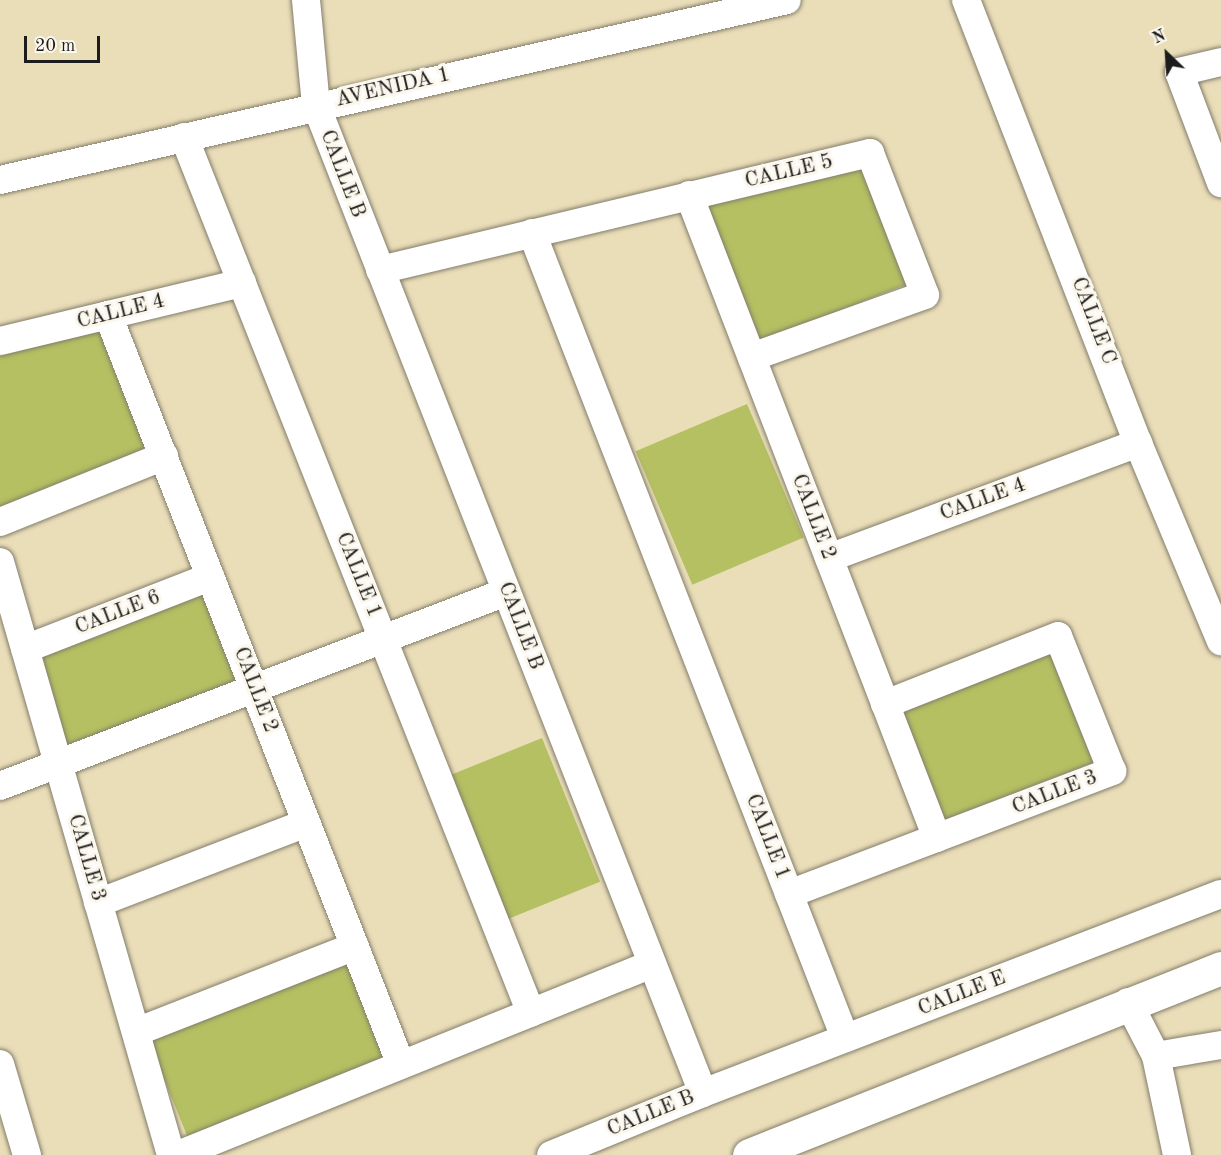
<!DOCTYPE html>
<style>
body{margin:0}
#map{position:relative;width:1221px;height:1155px;overflow:hidden;background:#eadeb9;font-family:"Old Standard TT",serif}
div>[style]{position:absolute}
[style*='--x']{left:calc(var(--x)*1px);top:calc(var(--y)*1px);width:calc(var(--w)*1px);rotate:calc(var(--a)*1deg)}
.green>*{inset:0;background:#b4c062;transform-origin:0 0}
.roads{filter:drop-shadow(0 0 2px #837d6a) drop-shadow(0 0 2px #837d6a)}
.street>*{height:28px;margin:-14px;padding:0 14px;transform-origin:14px;border-radius:14px;background:#fff}
.secondary>*{height:33px;margin:-16.5px;padding:0 16.5px;transform-origin:16.5px;border-radius:16.5px;background:#fff}
span{translate:-50% -50%;white-space:nowrap;text-align:center;line-height:1.15;-webkit-text-stroke:6px #fbf7ec;paint-order:stroke}
.street-label{font-size:21px;color:#1c1c1c}
.north{position:absolute;left:1137px;top:24px;width:60px;height:60px;-webkit-text-stroke:4px #fbf7ec;paint-order:stroke;rotate:335deg;font-size:16px;font-weight:700;line-height:24px;text-align:center;color:#1c1c1c}
.north::after{content:'';display:block;margin:auto;width:21px;height:27px;background:#1c1c1c;clip-path:polygon(50% 0,100% 100%,50% 72%,0 100%)}
.scale{position:absolute;left:24px;top:36px;width:76px;height:27px;box-sizing:border-box;border:3px solid #1c1c1c;border-top:0;padding-left:8px;font-size:18px;line-height:21px;white-space:nowrap;color:#1c1c1c;-webkit-text-stroke:4px #fbf7ec;paint-order:stroke}
</style>
<div id="map">
<div class="green">
<div style="clip-path:polygon(863px 166px,907px 284px,755px 344px,704px 205px)"></div>
<div style="clip-path:polygon(102px 327px,148px 451px,0 510px,0 351px)"></div>
<div style="left:747px;top:404px;width:145px;height:121px;rotate:67deg"></div>
<div style="left:205px;top:589px;width:102px;height:181px;rotate:71deg"></div>
<div style="left:1052px;top:651px;width:119px;height:162px;rotate:69deg"></div>
<div style="left:542px;top:738px;width:155px;height:100px;rotate:68deg"></div>
<div style="left:345px;top:958px;width:108px;height:213px;rotate:68deg"></div>
</div>
<div class="roads">
<div class="street">
<div style="--x:306;--y:0;--w:105;--a:84.6"></div>
<div style="--x:316;--y:105;--w:1061;--a:68.61"></div>
<div style="--x:703;--y:1093;--w:164;--a:157.8"></div>
<div style="--x:966;--y:0;--w:475;--a:68.8"></div>
<div style="--x:1138;--y:443;--w:215;--a:67.3"></div>
<div style="--x:1221;--y:62;--w:43;--a:166.6"></div>
<div style="--x:1179;--y:72;--w:119;--a:69.3"></div>
<div style="--x:184;--y:137;--w:942;--a:68.39"></div>
<div style="--x:0;--y:180;--w:807;--a:-12.88"></div>
<div style="--x:689;--y:195;--w:689;--a:68.91"></div>
<div style="--x:532;--y:233;--w:864;--a:68.75"></div>
<div style="--x:380;--y:270;--w:504;--a:-13.43"></div>
<div style="--x:870;--y:153;--w:152;--a:68.8"></div>
<div style="--x:925;--y:295;--w:184;--a:160.3"></div>
<div style="--x:108;--y:315;--w:805;--a:68.66"></div>
<div style="--x:0;--y:341;--w:249;--a:-13.5"></div>
<div style="--x:0;--y:522;--w:177;--a:-21.9"></div>
<div style="--x:829;--y:558;--w:330;--a:-20.4"></div>
<div style="--x:0;--y:562;--w:617;--a:73.91"></div>
<div style="--x:25;--y:649;--w:199;--a:-21.3"></div>
<div style="--x:0;--y:786;--w:542;--a:-20.98"></div>
<div style="--x:789;--y:894;--w:346;--a:-20.8"></div>
<div style="--x:1112;--y:771;--w:145;--a:-111.8"></div>
<div style="--x:1058;--y:636;--w:186;--a:158.5"></div>
<div style="--x:98;--y:903;--w:223;--a:-21"></div>
<div style="--x:1128;--y:1002;--w:61;--a:62.6"></div>
<div style="--x:1156;--y:1056;--w:101;--a:78"></div>
<div style="--x:136;--y:1032;--w:235;--a:-21.4"></div>
<div style="--x:1156;--y:1056;--w:66;--a:-9.6"></div>
<div style="--x:0;--y:1064;--w:95;--a:73.5"></div>
<div style="--x:703;--y:1093;--w:555;--a:-21.02"></div>
<div style="--x:178;--y:1155;--w:511;--a:-21.95"></div>
</div>
<div class="secondary">
<div style="--x:749;--y:1155;--w:508;--a:-21.61"></div>
</div>
</div>
<div class="street-label">
<span style="left:393px;top:88px;rotate:-13deg">AVENIDA 1</span>
<span style="left:789px;top:172px;rotate:-13deg">CALLE 5</span>
<span style="left:342px;top:174px;rotate:69deg">CALLE B</span>
<span style="left:121px;top:312px;rotate:-14deg">CALLE 4</span>
<span style="left:1093px;top:321px;rotate:69deg">CALLE C</span>
<span style="left:983px;top:500px;rotate:-20deg">CALLE 4</span>
<span style="left:813px;top:517px;rotate:69deg">CALLE 2</span>
<span style="left:358px;top:575px;rotate:68deg">CALLE 1</span>
<span style="left:118px;top:613px;rotate:-21deg">CALLE 6</span>
<span style="left:520px;top:626px;rotate:69deg">CALLE B</span>
<span style="left:255px;top:690px;rotate:69deg">CALLE 2</span>
<span style="left:1055px;top:793px;rotate:-21deg">CALLE 3</span>
<span style="left:767px;top:837px;rotate:69deg">CALLE 1</span>
<span style="left:86px;top:858px;rotate:74deg">CALLE 3</span>
<span style="left:962px;top:994px;rotate:-21deg">CALLE E</span>
<span style="left:651px;top:1114px;rotate:-22deg">CALLE B</span>
</div>
<div class="north">N</div>
<div class="scale">20 m</div>
</div>
